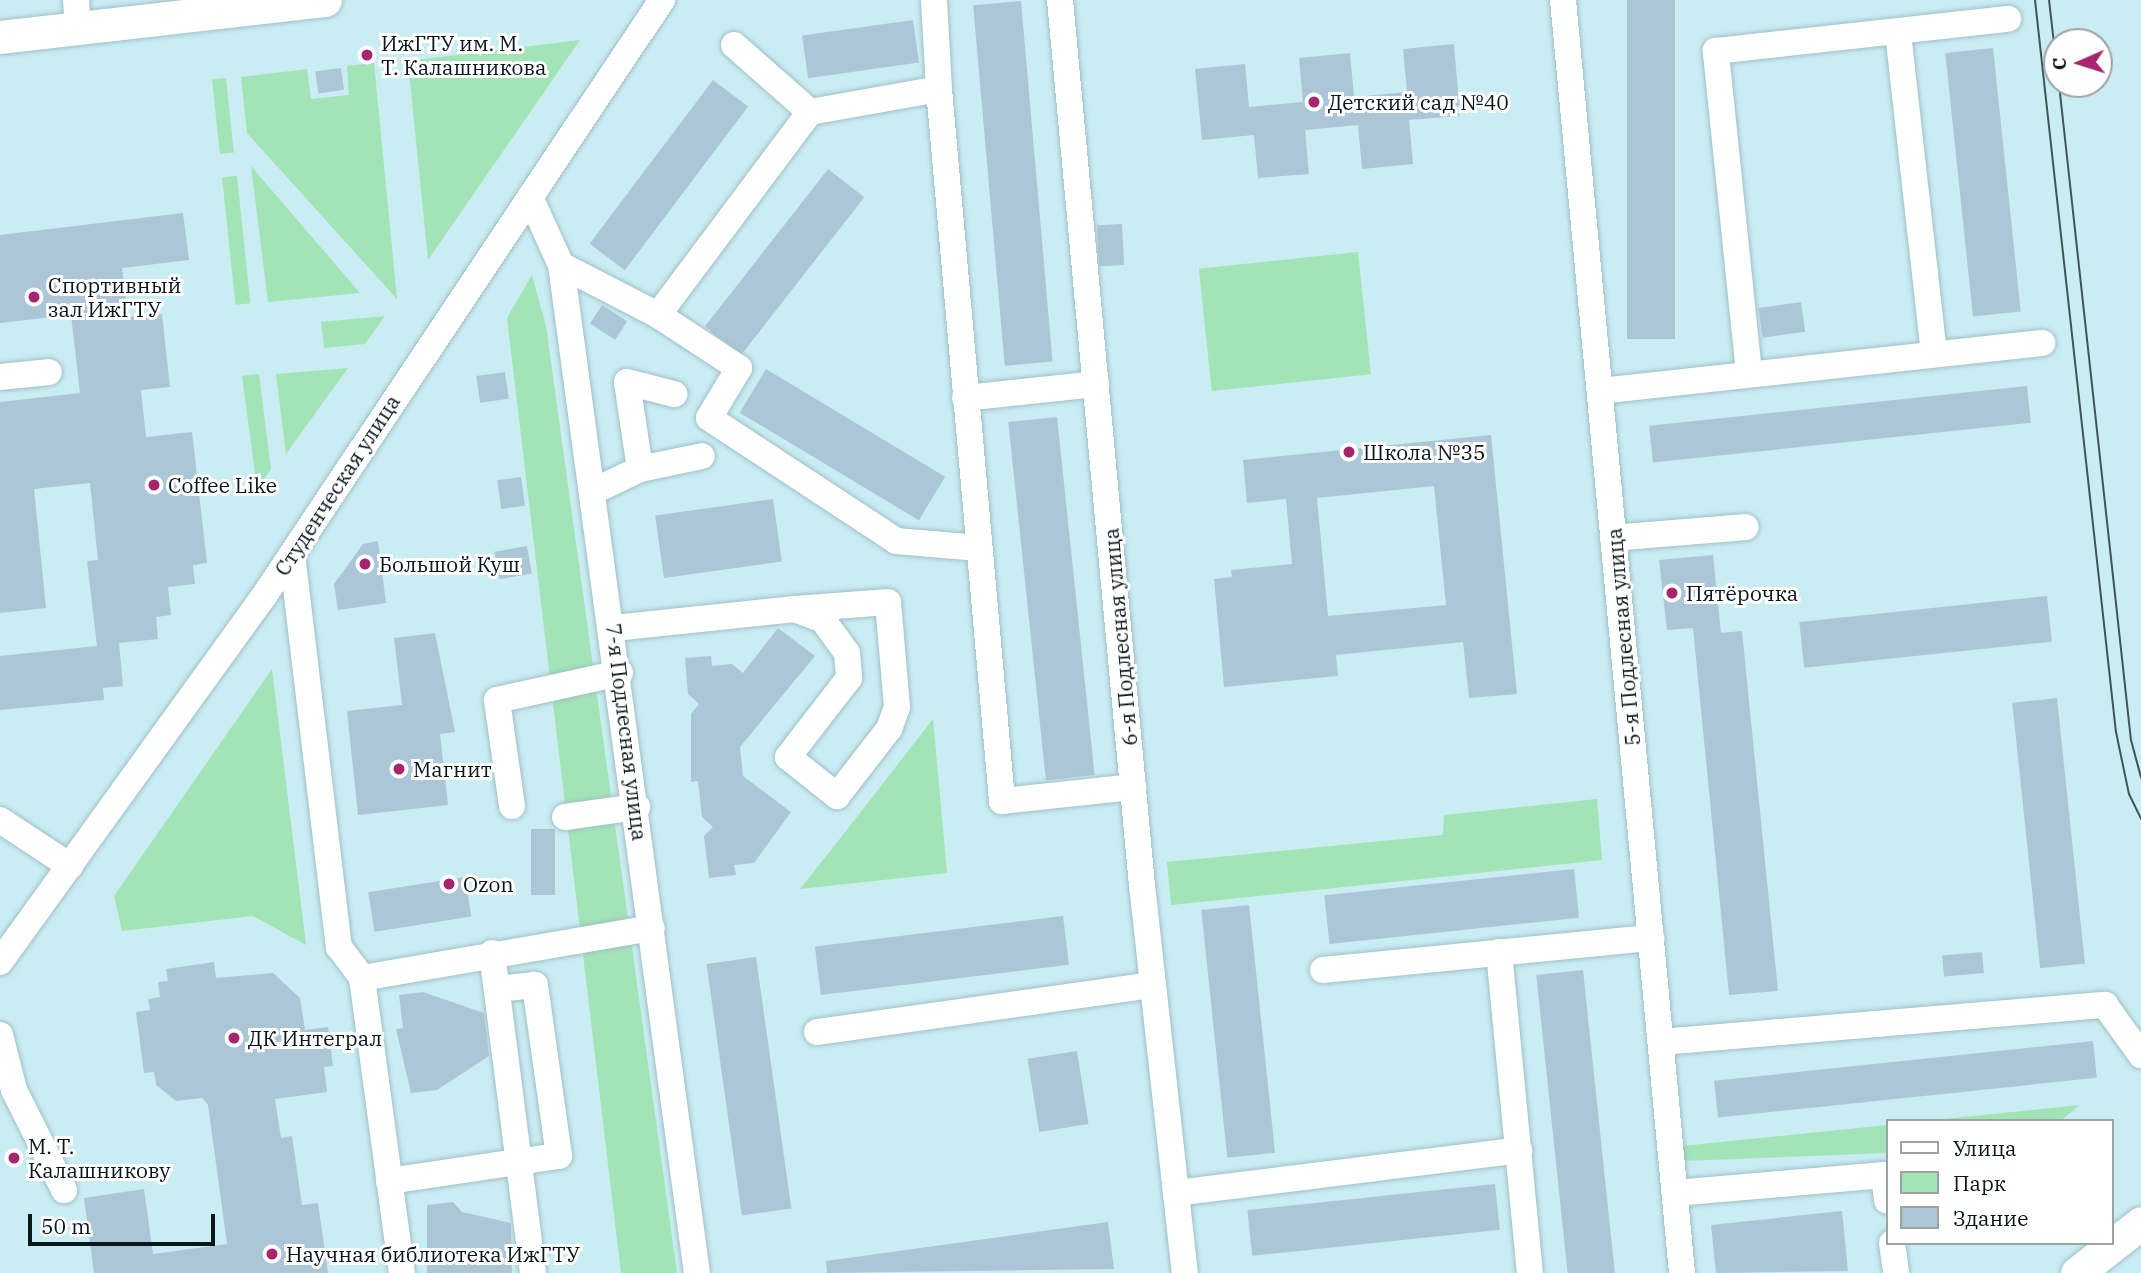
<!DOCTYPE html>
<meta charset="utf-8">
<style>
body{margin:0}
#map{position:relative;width:2141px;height:1273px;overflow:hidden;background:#caecf3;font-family:"IBM Plex Serif",serif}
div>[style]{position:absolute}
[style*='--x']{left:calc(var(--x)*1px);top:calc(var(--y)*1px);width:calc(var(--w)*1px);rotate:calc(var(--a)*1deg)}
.green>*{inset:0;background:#a2e4b6;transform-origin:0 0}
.building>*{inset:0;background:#adc6d7;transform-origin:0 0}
.roads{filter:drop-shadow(0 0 2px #9fc0c6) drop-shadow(0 0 2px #9fc0c6)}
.minor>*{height:26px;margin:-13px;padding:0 13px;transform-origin:13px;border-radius:13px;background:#fff}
.major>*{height:33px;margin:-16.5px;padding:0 16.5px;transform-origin:16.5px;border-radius:16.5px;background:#fff}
.tram>*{height:2px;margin:-1px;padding:0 1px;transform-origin:1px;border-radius:1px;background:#415458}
.dots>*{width:19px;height:19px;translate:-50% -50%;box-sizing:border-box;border:4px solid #fff;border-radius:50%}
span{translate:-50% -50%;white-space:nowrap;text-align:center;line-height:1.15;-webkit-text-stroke:6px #fff;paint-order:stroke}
.poi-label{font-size:21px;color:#0a1719}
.left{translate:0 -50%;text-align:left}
.street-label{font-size:21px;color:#0a1719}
.legend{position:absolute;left:1886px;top:1119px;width:228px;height:126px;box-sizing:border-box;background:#fff;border:2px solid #9da2a3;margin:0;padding:9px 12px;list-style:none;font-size:21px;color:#0a1719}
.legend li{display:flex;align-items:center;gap:14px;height:35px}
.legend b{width:35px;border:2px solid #9da2a3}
.north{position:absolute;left:2043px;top:28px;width:70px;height:70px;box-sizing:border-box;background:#fff;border:2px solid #9da2a3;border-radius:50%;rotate:267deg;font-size:19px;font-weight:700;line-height:28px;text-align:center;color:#0a1719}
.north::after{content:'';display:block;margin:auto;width:24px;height:32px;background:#a9246e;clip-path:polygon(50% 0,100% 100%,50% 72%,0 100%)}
.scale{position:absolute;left:28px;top:1214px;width:187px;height:32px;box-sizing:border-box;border:4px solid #0a1719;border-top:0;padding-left:9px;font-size:21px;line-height:24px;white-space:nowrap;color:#0a1719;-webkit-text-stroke:5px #fff;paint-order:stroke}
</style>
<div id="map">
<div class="green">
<div style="clip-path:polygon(580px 40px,428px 260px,408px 61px)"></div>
<div style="clip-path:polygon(374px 63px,397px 299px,247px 133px,241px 77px,307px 69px,311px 99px,349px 95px,347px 66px)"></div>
<div style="left:226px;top:78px;width:75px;height:14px;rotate:84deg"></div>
<div style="clip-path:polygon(251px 166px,360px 293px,268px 302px)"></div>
<div style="left:237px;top:176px;width:128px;height:15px;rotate:84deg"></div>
<div style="left:1358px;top:252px;width:123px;height:160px;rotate:84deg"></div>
<div style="clip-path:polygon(532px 275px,546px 326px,677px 1273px,621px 1273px,507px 318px)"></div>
<div style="clip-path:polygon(385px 316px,365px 344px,324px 348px,321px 322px)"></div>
<div style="clip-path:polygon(348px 368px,286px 454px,276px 374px)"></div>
<div style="clip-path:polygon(259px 374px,271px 469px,257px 488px,242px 376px)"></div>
<div style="clip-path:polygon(272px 669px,306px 945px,253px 916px,122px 931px,114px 896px)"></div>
<div style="clip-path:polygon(933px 719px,947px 873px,800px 889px,846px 831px)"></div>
<div style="clip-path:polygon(1597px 799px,1602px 860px,1171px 905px,1167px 862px,1443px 835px,1444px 815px)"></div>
<div style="clip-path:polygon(2080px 1105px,2060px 1121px,1924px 1121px)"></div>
<div style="clip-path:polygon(1887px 1125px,1887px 1153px,1683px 1161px,1682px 1146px)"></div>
</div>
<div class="building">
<div style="left:1627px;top:0;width:48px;height:339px"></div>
<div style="left:1021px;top:1px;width:362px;height:48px;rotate:85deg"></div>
<div style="left:913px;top:20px;width:43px;height:112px;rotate:82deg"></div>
<div style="clip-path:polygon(1454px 44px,1460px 116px,1409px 120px,1413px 164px,1362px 169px,1358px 125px,1305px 130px,1309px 174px,1258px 178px,1254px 135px,1202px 140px,1195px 69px,1245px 64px,1249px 107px,1303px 102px,1299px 58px,1350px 53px,1354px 97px,1407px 92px,1403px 49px)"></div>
<div style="left:1993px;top:48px;width:265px;height:48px;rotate:84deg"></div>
<div style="left:341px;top:68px;width:22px;height:26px;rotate:82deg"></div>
<div style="left:713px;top:80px;width:44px;height:205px;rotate:37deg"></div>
<div style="left:828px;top:169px;width:46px;height:200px;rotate:38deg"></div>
<div style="clip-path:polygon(183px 213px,189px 260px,122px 268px,128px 317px,162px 314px,170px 387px,141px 390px,146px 437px,192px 432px,207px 563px,193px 565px,195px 584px,168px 587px,171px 615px,156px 617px,158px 639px,119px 643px,123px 686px,103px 688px,104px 700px,0 710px,0 656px,97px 646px,87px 561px,98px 560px,90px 483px,34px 489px,46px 608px,0 613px,0 402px,80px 393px,71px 315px,0 323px,0 235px)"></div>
<div style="left:1122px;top:224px;width:41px;height:25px;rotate:87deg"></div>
<div style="left:1801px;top:302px;width:30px;height:43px;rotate:82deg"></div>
<div style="left:602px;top:305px;width:30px;height:22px;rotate:33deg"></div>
<div style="left:766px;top:369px;width:209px;height:51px;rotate:31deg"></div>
<div style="left:505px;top:372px;width:27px;height:29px;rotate:82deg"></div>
<div style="left:2027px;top:386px;width:37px;height:380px;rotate:84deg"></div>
<div style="left:1057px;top:417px;width:360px;height:49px;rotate:84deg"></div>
<div style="clip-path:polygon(evenodd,1491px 435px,1517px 694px,1469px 698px,1463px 642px,1336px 655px,1338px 676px,1224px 687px,1214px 579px,1232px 577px,1231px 570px,1292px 564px,1286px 499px,1247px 503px,1243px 460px,1491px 435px,1434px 486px,1446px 605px,1328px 616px,1317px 498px,1434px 486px)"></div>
<div style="left:521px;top:477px;width:29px;height:24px;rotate:82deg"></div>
<div style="left:773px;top:499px;width:63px;height:119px;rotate:82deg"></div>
<div style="clip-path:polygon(378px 541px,386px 603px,338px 610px,334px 584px,363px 544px)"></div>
<div style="left:527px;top:546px;width:28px;height:33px;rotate:80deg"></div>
<div style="clip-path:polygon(1713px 555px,1721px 633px,1742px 631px,1778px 991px,1729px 995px,1693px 628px,1667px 630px,1659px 560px)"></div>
<div style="left:2047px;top:596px;width:46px;height:249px;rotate:84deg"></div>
<div style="clip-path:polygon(778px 628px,815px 656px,740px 747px,743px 776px,791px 812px,754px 863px,734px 865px,736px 875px,709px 878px,704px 836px,713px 827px,702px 817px,698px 781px,691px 782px,691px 714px,699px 704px,688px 694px,685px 658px,711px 656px,712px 666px,732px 664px,743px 673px)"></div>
<div style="clip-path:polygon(435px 633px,455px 732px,440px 734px,448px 805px,358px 815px,347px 711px,402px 705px,394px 638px)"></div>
<div style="left:2057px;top:698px;width:267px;height:45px;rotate:84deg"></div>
<div style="left:531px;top:829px;width:24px;height:66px"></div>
<div style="left:1574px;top:869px;width:49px;height:251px;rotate:84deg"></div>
<div style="left:465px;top:877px;width:40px;height:98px;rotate:81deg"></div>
<div style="left:1249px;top:905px;width:249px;height:48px;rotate:84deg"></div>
<div style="left:1063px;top:916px;width:49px;height:250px;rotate:83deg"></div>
<div style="left:1982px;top:952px;width:21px;height:40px;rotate:85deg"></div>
<div style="left:756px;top:957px;width:254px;height:50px;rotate:82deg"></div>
<div style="clip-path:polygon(214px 962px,216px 978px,273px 973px,300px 998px,305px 1030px,328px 1027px,333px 1066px,324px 1067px,327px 1092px,275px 1099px,281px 1138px,292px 1136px,302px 1205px,318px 1203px,328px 1273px,94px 1273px,84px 1198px,144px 1189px,153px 1254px,227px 1244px,208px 1105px,202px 1098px,176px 1101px,156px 1085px,154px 1072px,144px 1073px,136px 1012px,150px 1010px,148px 999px,160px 997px,158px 982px,168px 981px,166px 969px)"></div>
<div style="left:1583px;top:970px;width:305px;height:47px;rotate:84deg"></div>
<div style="clip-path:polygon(423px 992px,484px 1013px,489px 1056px,437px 1090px,411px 1093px,396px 1029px,403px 1028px,399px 995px)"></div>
<div style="left:2093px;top:1041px;width:37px;height:381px;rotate:84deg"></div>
<div style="left:1077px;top:1051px;width:74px;height:50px;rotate:81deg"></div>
<div style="left:1495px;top:1184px;width:46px;height:249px;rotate:84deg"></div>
<div style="clip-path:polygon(453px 1202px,462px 1212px,511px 1223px,512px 1273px,427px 1273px,427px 1205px)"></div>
<div style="clip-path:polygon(1842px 1211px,1848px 1271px,1716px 1273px,1711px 1225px)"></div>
<div style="clip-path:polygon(1108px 1222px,1114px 1269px,827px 1273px,826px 1261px)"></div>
</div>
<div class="roads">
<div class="minor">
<div style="--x:76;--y:0;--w:28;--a:86"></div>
<div style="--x:934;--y:0;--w:89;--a:86.8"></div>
<div style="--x:1060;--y:0;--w:889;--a:84.71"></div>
<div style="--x:1142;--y:885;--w:390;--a:83.7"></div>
<div style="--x:1563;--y:0;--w:1279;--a:84.66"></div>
<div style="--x:1898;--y:33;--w:323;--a:83.6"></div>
<div style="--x:734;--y:45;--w:101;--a:41.4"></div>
<div style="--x:810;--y:112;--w:131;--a:-10.1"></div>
<div style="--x:939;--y:89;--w:715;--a:84.94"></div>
<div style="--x:1002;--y:801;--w:132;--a:-6.1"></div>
<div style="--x:530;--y:197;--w:75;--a:65.5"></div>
<div style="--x:561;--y:265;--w:1017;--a:82.32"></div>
<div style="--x:561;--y:265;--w:109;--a:27.3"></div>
<div style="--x:658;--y:315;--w:97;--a:33.2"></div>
<div style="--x:739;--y:368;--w:58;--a:121"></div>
<div style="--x:709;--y:418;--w:224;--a:33.3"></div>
<div style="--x:896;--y:541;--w:83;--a:4.8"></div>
<div style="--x:658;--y:315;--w:254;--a:-53.2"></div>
<div style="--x:1749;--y:373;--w:324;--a:-95.9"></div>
<div style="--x:1716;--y:51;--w:294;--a:-6.3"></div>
<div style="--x:0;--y:377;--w:49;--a:-5.8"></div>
<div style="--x:1600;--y:391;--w:445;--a:-6.2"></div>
<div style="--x:965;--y:398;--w:132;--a:-6.1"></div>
<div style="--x:640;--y:469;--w:63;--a:-11.8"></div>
<div style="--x:594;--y:491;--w:51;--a:-25.6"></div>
<div style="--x:640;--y:469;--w:88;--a:-98.5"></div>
<div style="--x:627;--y:382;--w:49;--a:14.3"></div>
<div style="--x:1613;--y:538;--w:133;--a:-4.7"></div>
<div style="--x:292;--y:554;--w:396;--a:83.2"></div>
<div style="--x:339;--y:947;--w:39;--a:53"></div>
<div style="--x:362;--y:978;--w:298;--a:82.3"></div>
<div style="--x:614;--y:628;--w:182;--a:-6"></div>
<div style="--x:795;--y:609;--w:30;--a:21"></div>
<div style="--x:823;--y:620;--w:41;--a:54"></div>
<div style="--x:847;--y:653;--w:25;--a:85"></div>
<div style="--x:849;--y:678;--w:100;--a:127.7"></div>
<div style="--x:788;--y:757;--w:63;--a:38.5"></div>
<div style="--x:837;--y:796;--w:85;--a:-52.2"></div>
<div style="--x:889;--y:729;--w:23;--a:-70"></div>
<div style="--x:897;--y:707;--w:105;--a:-94.9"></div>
<div style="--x:888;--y:602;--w:93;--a:175.7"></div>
<div style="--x:512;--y:806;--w:107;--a:-98.1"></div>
<div style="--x:497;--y:700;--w:126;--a:-12.4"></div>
<div style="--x:565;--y:817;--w:73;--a:-7.9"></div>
<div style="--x:0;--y:820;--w:84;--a:33.3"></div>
<div style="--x:1499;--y:952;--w:322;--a:84.5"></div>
<div style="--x:492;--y:953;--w:323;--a:82.7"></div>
<div style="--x:0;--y:962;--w:451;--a:-54.2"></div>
<div style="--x:264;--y:596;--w:717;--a:-56.27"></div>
<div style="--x:1323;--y:970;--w:330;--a:-5.6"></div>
<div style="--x:362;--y:978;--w:294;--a:-9.8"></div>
<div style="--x:817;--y:1032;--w:339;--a:-8"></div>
<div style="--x:0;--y:1035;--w:57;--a:75.7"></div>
<div style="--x:14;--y:1090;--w:112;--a:63.4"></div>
<div style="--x:1661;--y:1042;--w:446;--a:-4.8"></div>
<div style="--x:2105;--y:1005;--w:62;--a:54.2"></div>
<div style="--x:389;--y:1181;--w:172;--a:-8.4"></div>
<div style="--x:559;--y:1156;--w:173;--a:-98"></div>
<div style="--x:535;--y:985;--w:38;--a:174"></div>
<div style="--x:1176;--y:1193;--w:346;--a:-7.1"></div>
<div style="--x:1675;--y:1193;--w:210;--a:-4.9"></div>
<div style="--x:1884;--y:1175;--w:26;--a:83"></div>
<div style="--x:1892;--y:1243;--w:30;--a:82"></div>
</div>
<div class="major">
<div style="--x:0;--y:37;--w:327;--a:-6.5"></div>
<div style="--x:2077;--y:1273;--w:81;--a:-38"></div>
</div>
</div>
<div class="tram">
<div style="--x:2035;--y:0;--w:736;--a:83.69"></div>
<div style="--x:2116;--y:732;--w:63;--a:78.2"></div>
<div style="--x:2129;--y:794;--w:28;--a:64"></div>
<div style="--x:2049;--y:0;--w:69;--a:83.4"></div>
<div style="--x:2059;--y:84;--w:660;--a:83.74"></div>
<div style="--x:2131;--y:740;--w:39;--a:75"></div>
</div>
<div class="dots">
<div style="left:367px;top:55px;background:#a9246e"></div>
<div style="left:1314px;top:102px;background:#a9246e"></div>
<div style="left:34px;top:297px;background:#a9246e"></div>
<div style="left:1349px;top:452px;background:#a9246e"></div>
<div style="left:154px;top:485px;background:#a9246e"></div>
<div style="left:365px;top:564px;background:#a9246e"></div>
<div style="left:1672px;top:593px;background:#a9246e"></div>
<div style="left:399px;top:769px;background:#a9246e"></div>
<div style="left:449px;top:884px;background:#a9246e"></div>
<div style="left:234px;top:1038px;background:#a9246e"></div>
<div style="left:14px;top:1158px;background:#a9246e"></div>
<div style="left:272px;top:1254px;background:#a9246e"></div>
</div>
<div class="poi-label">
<span class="left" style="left:381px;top:55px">ИжГТУ им. М.<br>Т. Калашникова</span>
<span class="left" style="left:1328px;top:102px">Детский сад №40</span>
<span class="left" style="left:48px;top:297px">Спортивный<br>зал ИжГТУ</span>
<span class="left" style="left:1363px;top:452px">Школа №35</span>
<span class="left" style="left:168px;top:485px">Coffee Like</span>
<span class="left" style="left:379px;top:564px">Большой Куш</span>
<span class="left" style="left:1686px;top:593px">Пятёрочка</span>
<span class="left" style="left:413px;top:769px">Магнит</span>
<span class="left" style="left:463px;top:884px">Ozon</span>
<span class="left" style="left:248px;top:1038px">ДК Интеграл</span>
<span class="left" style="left:28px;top:1158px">М. Т.<br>Калашникову</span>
<span class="left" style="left:286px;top:1254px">Научная библиотека ИжГТУ</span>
</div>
<div class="street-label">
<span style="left:337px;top:485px;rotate:-57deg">Студенческая улица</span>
<span style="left:1120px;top:637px;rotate:-95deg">6-я Подлесная улица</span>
<span style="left:1623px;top:637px;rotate:-95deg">5-я Подлесная улица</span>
<span style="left:627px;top:732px;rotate:83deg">7-я Подлесная улица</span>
</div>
<ul class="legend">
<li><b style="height:9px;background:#fff"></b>Улица</li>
<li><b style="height:19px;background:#a2e4b6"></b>Парк</li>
<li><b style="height:19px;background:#adc6d7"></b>Здание</li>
</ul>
<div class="north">С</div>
<div class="scale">50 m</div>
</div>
